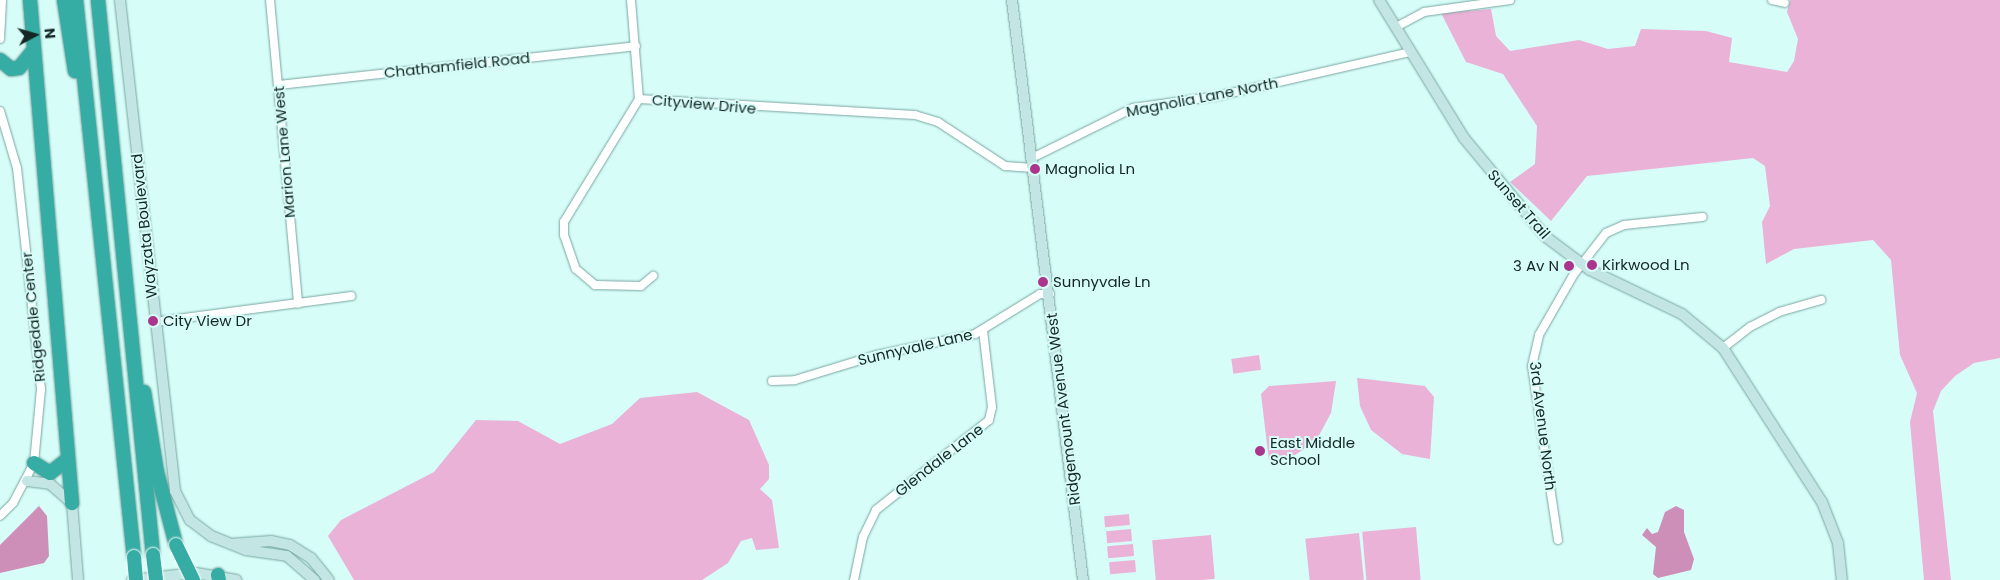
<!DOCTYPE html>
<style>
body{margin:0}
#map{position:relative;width:2000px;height:580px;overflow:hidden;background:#d7fdf8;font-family:Poppins,sans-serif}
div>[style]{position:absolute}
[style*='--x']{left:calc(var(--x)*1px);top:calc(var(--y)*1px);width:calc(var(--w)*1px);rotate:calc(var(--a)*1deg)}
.green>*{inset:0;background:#e9b2d6;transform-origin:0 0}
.water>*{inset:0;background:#cd8fb8}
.roads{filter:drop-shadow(0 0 1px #78a6a1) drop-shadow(0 0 1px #78a6a1)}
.street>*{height:8px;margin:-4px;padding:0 4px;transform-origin:4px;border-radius:4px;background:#fff}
.secondary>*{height:10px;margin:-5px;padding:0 5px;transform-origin:5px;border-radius:5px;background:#c3e6e4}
.highway>*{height:14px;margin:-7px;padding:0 7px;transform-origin:7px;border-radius:7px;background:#36ada4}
.bridges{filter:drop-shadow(0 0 1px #fff) drop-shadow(0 0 1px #fff)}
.highway-bridge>*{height:14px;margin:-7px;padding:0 7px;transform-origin:7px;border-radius:7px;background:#36ada4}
.dots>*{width:14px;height:14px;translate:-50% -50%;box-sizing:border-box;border:2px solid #d7fdf8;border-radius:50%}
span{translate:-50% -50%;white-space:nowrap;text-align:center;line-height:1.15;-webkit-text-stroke:4px #d7fdf8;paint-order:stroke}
.street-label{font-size:15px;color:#142725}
.poi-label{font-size:15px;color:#142725}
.left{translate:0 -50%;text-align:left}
.right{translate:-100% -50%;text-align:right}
.north{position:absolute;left:10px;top:10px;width:50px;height:50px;-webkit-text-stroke:4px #d7fdf8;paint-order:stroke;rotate:84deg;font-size:14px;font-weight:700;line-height:20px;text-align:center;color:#142725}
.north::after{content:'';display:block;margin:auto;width:18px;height:22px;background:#142725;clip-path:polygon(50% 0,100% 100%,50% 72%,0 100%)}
</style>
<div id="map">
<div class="green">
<div style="clip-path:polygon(1790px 0,2000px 0,2000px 358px,1974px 363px,1955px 376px,1941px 391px,1933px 411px,1951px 580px,1924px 580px,1910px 422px,1917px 393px,1900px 355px,1891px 260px,1873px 240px,1794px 249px,1766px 264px,1762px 222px,1770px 206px,1765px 166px,1753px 158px,1587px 176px,1551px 221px,1510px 182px,1535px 164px,1537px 126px,1503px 74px,1466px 62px,1441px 13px,1491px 9px,1496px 36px,1510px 51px,1579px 40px,1608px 49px,1635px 46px,1641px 29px,1706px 31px,1732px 38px,1729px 62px,1787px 72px,1794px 61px,1798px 39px,1787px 12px)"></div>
<div style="left:1259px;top:355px;width:15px;height:28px;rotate:82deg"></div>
<div style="clip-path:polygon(1357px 378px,1425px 386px,1434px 397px,1430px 459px,1402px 454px,1371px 430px,1360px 406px)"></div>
<div style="clip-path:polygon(1336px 381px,1331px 413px,1316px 441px,1295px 455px,1269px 461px,1261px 394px,1269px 386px)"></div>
<div style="clip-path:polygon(697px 392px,749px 420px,769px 465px,769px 479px,760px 489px,772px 500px,779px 548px,756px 550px,752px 538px,741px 541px,728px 563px,702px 580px,354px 580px,328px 536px,341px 520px,434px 472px,476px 420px,518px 421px,560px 444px,612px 424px,640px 398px)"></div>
<div style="left:1129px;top:514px;width:11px;height:25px;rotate:85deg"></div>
<div style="left:1416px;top:527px;width:53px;height:54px;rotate:85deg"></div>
<div style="left:1131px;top:529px;width:12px;height:25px;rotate:85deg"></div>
<div style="left:1359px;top:533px;width:47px;height:54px;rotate:84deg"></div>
<div style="left:1211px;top:535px;width:44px;height:59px;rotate:85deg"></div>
<div style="left:1133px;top:544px;width:12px;height:26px;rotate:85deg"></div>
<div style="left:1135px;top:560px;width:12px;height:26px;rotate:85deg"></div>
</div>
<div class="water">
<div style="clip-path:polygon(39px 506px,47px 516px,49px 556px,44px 563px,0 573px,0 545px)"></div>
<div style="clip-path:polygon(1676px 506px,1684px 510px,1684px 532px,1694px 559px,1691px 570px,1658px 578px,1653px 574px,1656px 547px,1642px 535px,1647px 528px,1652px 534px,1658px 532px,1665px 512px)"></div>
</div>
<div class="roads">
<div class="street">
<div style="--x:270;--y:0;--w:305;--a:84.7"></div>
<div style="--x:631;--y:0;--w:99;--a:85.4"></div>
<div style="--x:1772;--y:0;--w:13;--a:13"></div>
<div style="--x:1396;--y:27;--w:32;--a:-28"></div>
<div style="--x:1424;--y:12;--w:87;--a:-7.9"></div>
<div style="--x:0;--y:39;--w:39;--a:-87"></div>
<div style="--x:278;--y:85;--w:360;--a:-6.2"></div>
<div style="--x:639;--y:99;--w:276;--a:3.3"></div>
<div style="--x:915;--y:115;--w:24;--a:17"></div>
<div style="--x:938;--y:122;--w:80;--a:33.3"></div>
<div style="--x:1005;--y:166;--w:28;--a:4"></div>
<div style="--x:639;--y:99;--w:144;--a:121.4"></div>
<div style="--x:564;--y:222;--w:13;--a:90"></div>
<div style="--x:564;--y:235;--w:36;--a:71"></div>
<div style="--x:576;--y:269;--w:25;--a:40"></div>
<div style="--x:595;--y:285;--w:46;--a:1.2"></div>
<div style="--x:641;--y:286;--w:16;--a:-40"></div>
<div style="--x:0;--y:111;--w:59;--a:73.4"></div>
<div style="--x:17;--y:168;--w:222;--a:83.8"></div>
<div style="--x:41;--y:389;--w:74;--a:95.4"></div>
<div style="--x:34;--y:463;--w:45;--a:117.7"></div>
<div style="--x:13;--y:503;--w:18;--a:135"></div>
<div style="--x:1032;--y:158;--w:113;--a:-26.3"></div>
<div style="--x:1133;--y:108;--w:86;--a:-8"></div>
<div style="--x:1218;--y:96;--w:197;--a:-12.9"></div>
<div style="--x:154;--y:322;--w:199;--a:-7.5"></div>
<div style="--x:1723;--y:348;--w:34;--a:-38"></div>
<div style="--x:1750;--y:327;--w:33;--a:-27"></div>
<div style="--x:1779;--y:312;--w:44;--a:-15.9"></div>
<div style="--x:772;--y:381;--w:23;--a:-2"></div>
<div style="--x:795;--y:380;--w:86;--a:-17"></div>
<div style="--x:877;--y:355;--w:100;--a:-12.1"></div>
<div style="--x:975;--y:334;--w:76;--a:-31.6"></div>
<div style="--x:1040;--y:294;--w:10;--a:0"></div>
<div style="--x:1558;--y:540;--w:176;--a:-98.5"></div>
<div style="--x:1532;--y:366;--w:32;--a:-77"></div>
<div style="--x:1539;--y:335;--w:70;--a:-60.2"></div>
<div style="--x:1574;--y:274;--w:52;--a:-52"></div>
<div style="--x:1606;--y:233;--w:20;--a:-24"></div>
<div style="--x:1624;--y:225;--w:79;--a:-5.8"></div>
<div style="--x:854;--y:580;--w:44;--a:-78.2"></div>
<div style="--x:863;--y:537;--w:30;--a:-64"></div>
<div style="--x:876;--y:510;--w:144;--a:-38.5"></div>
<div style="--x:989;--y:420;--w:13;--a:-77"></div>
<div style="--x:992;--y:407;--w:78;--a:-96.7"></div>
</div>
<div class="secondary">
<div style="--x:120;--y:0;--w:494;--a:83.6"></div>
<div style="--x:175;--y:491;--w:33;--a:63"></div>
<div style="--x:190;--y:520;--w:26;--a:37"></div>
<div style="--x:211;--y:536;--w:38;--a:22"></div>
<div style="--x:246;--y:550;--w:41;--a:8.3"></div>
<div style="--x:287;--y:556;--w:37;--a:41"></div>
<div style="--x:1012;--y:0;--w:584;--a:83.02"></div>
<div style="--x:1379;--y:0;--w:162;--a:58.4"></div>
<div style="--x:1464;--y:138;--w:129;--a:50.4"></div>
<div style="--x:1546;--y:237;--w:55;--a:36.9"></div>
<div style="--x:1590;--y:270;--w:102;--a:25.6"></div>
<div style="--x:1682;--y:314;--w:53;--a:39.7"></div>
<div style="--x:1723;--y:348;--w:183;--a:57.3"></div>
<div style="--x:1822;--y:502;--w:44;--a:68.7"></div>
<div style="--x:1838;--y:543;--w:37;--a:84"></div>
<div style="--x:27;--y:481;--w:23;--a:7"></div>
<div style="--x:50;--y:484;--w:29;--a:41"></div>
<div style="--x:72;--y:503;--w:77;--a:85.5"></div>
<div style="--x:231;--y:544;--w:40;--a:-4.3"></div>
<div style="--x:271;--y:541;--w:19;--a:12"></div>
<div style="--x:290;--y:545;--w:25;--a:32"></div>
<div style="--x:311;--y:558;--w:28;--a:51"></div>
<div style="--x:132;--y:580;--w:64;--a:-6.2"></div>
<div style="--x:196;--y:573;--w:41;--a:9.9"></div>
</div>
<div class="highway">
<div style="--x:30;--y:0;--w:505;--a:85.23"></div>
<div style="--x:64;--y:0;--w:72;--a:81.2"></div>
<div style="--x:76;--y:0;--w:560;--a:84.06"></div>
<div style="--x:98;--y:0;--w:558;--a:84.34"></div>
<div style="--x:0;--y:60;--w:14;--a:39"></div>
<div style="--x:11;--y:69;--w:8;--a:-7"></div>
<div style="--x:19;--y:68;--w:22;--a:-51"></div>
<div style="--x:144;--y:392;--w:81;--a:80.8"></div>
<div style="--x:157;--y:472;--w:75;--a:75.4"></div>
<div style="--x:34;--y:463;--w:19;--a:32"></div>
<div style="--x:50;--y:473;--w:23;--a:-38"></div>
<div style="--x:218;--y:575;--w:5;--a:79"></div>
</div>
</div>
<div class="bridges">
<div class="highway-bridge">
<div style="--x:176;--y:545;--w:39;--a:64"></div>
<div style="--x:153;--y:555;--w:25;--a:83"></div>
<div style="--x:134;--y:557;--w:23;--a:85"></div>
</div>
</div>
<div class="dots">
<div style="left:1035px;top:169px;background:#ab358c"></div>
<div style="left:1592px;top:265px;background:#ab358c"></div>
<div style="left:1569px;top:266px;background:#ab358c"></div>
<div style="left:1043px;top:282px;background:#ab358c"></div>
<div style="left:153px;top:321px;background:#ab358c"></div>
<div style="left:1260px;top:451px;background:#ab358c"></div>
</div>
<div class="street-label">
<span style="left:457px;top:65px;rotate:-6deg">Chathamfield Road</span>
<span style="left:1202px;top:97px;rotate:-11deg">Magnolia Lane North</span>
<span style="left:704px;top:104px;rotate:5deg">Cityview Drive</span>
<span style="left:284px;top:152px;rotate:-95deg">Marion Lane West</span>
<span style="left:1519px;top:204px;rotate:49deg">Sunset Trail</span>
<span style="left:144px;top:226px;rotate:-96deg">Wayzata Boulevard</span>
<span style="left:33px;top:317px;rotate:-96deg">Ridgedale Center</span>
<span style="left:915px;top:347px;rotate:-13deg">Sunnyvale Lane</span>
<span style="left:1063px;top:409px;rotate:-97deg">Ridgemount Avenue West</span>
<span style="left:1543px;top:426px;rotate:83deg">3rd Avenue North</span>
<span style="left:939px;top:460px;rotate:-38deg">Glendale Lane</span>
</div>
<div class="poi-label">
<span class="left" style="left:1045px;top:169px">Magnolia Ln</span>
<span class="left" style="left:1602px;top:265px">Kirkwood Ln</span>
<span class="right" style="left:1559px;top:266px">3 Av N</span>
<span class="left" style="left:1053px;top:282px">Sunnyvale Ln</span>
<span class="left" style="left:163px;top:321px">City View Dr</span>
<span class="left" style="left:1270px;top:451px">East Middle<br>School</span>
</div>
<div class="north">N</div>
</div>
